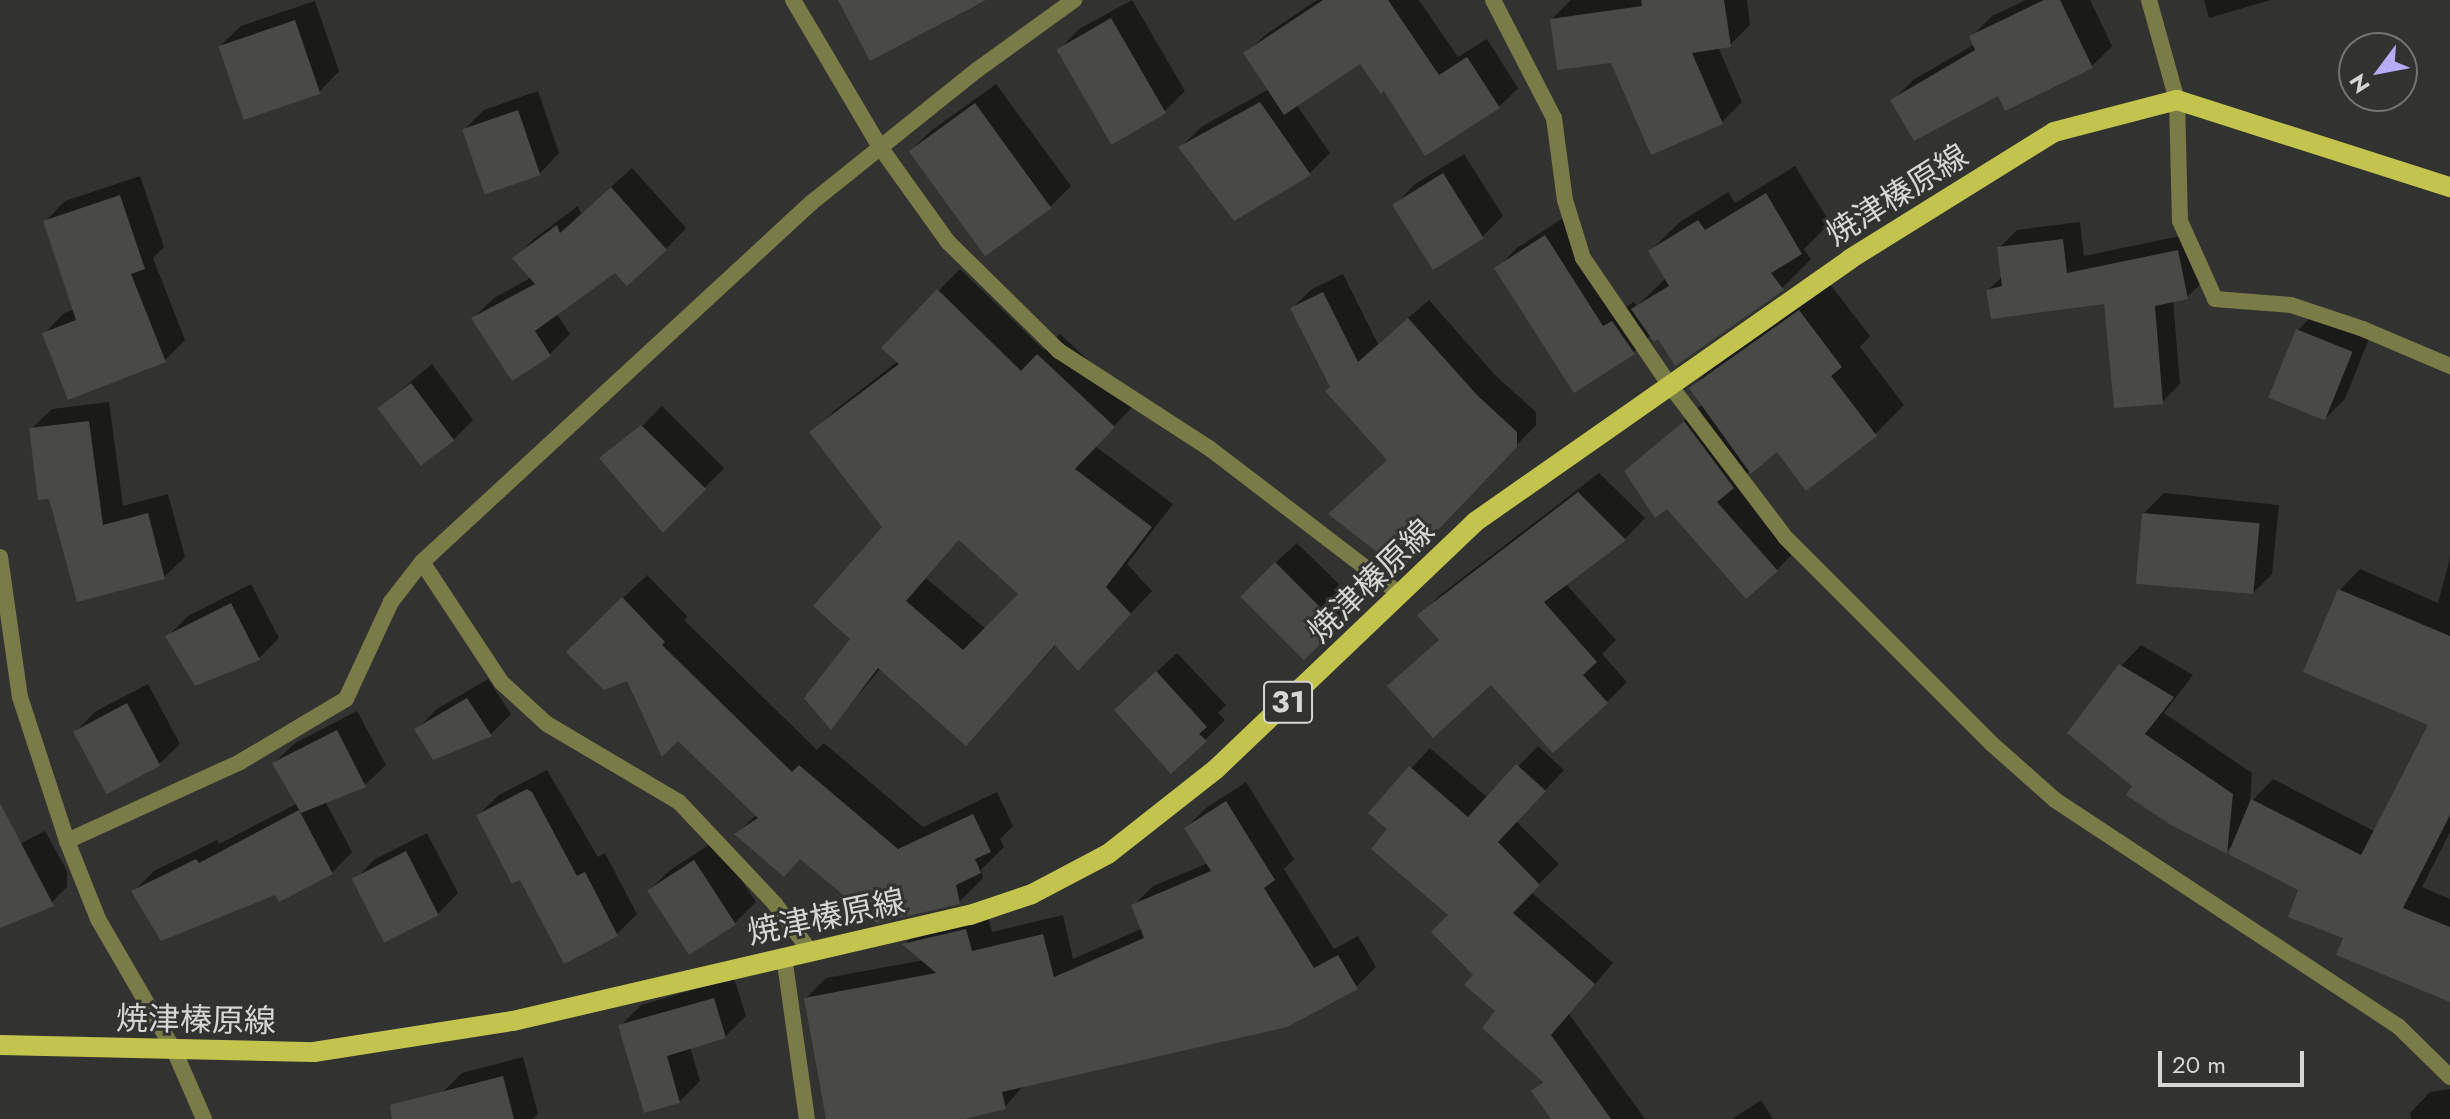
<!DOCTYPE html>
<meta charset="utf-8">
<style>
body{margin:0}
#map{position:relative;width:2450px;height:1119px;overflow:hidden;background:#323230;font-family:Jost,"Noto Sans JP",sans-serif}
div>[style]{position:absolute}
[style*='--x']{left:calc(var(--x)*1px);top:calc(var(--y)*1px);width:calc(var(--w)*1px);rotate:calc(var(--a)*1deg)}
.shadow>*{inset:0;background:#0007;transform-origin:0 0}
.building>*{inset:0;background:#494946;transform-origin:0 0}
.minor>*{height:16px;margin:-8px;padding:0 8px;transform-origin:8px;border-radius:8px;background:#7a7c47}
.primary>*{height:20px;margin:-10px;padding:0 10px;transform-origin:10px;border-radius:10px;background:#c2c44e}
span{translate:-50% -50%;white-space:nowrap;text-align:center;line-height:1.15;-webkit-text-stroke:6px #323230;paint-order:stroke}
.shield-label span{padding:2px 6px;background:#323230;border:2px solid;border-radius:6px;-webkit-text-stroke-width:0}
.shield-label{font-size:30px;color:#d6d6d5;font-weight:700}
.street-label{font-size:32px;color:#d6d6d5}
.north{position:absolute;left:2338px;top:32px;width:80px;height:80px;box-sizing:border-box;background:#323230;border:2px solid #747472;border-radius:50%;rotate:238deg;font-size:22px;font-weight:700;line-height:32px;text-align:center;color:#d6d6d5}
.north::after{content:'';display:block;margin:auto;width:28px;height:36px;background:#b6acf8;clip-path:polygon(50% 0,100% 100%,50% 72%,0 100%)}
.scale{position:absolute;left:2158px;top:1051px;width:146px;height:36px;box-sizing:border-box;border:4px solid #d6d6d5;border-top:0;padding-left:10px;font-size:24px;line-height:28px;white-space:nowrap;color:#d6d6d5;-webkit-text-stroke:6px #323230;paint-order:stroke}
</style>
<div id="map">
<div class="shadow">
<div style="clip-path:polygon(1132px 0,1185px 91px,1165px 111px,1059px 50px,1079px 29px)"></div>
<div style="clip-path:polygon(1317px 0,1419px 0,1458px 57px,1487px 39px,1518px 88px,1499px 107px,1384px 89px,1361px 61px,1296px 104px,1330px 153px,1310px 173px,1235px 218px,1181px 147px,1201px 127px,1269px 89px,1246px 54px,1265px 35px)"></div>
<div style="clip-path:polygon(1571px 0,1747px 0,1750px 25px,1730px 45px,1718px 47px,1742px 102px,1722px 122px,1612px 61px,1552px 19px)"></div>
<div style="clip-path:polygon(2026px 0,2090px 0,2112px 46px,2092px 66px,1999px 94px,1893px 100px,1913px 80px,1975px 44px,1971px 37px,1992px 16px)"></div>
<div style="clip-path:polygon(2204px 0,2271px 0,2209px 18px)"></div>
<div style="clip-path:polygon(315px 1px,339px 71px,319px 92px,220px 46px,241px 26px)"></div>
<div style="clip-path:polygon(996px 84px,1071px 186px,1051px 206px,910px 151px,931px 131px)"></div>
<div style="clip-path:polygon(538px 91px,559px 153px,539px 174px,464px 130px,484px 110px)"></div>
<div style="clip-path:polygon(1464px 154px,1503px 216px,1482px 237px,1395px 205px,1415px 184px)"></div>
<div style="clip-path:polygon(1795px 166px,1830px 223px,1804px 249px,1811px 259px,1782px 288px,1659px 336px,1651px 335px,1634px 352px,1575px 390px,1497px 268px,1517px 248px,1566px 216px,1624px 308px,1634px 302px,1637px 306px,1666px 278px,1650px 251px,1680px 222px,1728px 192px,1735px 203px)"></div>
<div style="clip-path:polygon(632px 168px,686px 228px,666px 249px,627px 283px,615px 270px,556px 313px,570px 334px,550px 354px,473px 318px,494px 298px,532px 277px,515px 258px,535px 238px,578px 206px,581px 214px)"></div>
<div style="clip-path:polygon(140px 176px,164px 247px,153px 258px,185px 340px,165px 360px,44px 334px,64px 313px,75px 309px,45px 222px,65px 201px)"></div>
<div style="clip-path:polygon(2080px 222px,2084px 256px,2195px 233px,2205px 280px,2187px 297px,2173px 300px,2180px 384px,2162px 402px,2106px 302px,1988px 290px,2003px 276px,1999px 248px,2017px 230px)"></div>
<div style="clip-path:polygon(evenodd,960px 269px,1044px 350px,1060px 334px,1135px 404px,1095px 446px,1173px 504px,1127px 564px,1152px 591px,1100px 646px,1057px 644px,966px 743px,881px 668px,831px 727px,884px 528px,812px 433px,834px 411px,898px 361px,938px 291px,960px 269px,961px 538px,1021px 594px,986px 629px,926px 578px,961px 538px)"></div>
<div style="clip-path:polygon(1343px 274px,1378px 344px,1429px 300px,1496px 376px,1536px 412px,1536px 425px,1419px 547px,1389px 459px,1332px 387px,1292px 308px,1312px 289px)"></div>
<div style="clip-path:polygon(1829px 283px,1870px 336px,1860px 347px,1904px 405px,1875px 434px,1777px 449px,1737px 482px,1797px 549px,1777px 570px,1667px 507px,1627px 471px,1703px 404px,1691px 388px,1720px 359px)"></div>
<div style="clip-path:polygon(2319px 309px,2372px 331px,2345px 399px,2325px 419px,2271px 397px,2298px 330px)"></div>
<div style="clip-path:polygon(432px 364px,473px 420px,453px 440px,379px 408px)"></div>
<div style="clip-path:polygon(109px 402px,123px 506px,168px 494px,185px 557px,164px 577px,79px 600px,31px 429px,52px 409px)"></div>
<div style="left:662px;top:406px;width:88px;height:80px;rotate:45deg"></div>
<div style="clip-path:polygon(1599px 473px,1645px 518px,1625px 539px,1565px 583px,1616px 640px,1602px 654px,1627px 682px,1607px 702px,1491px 682px,1390px 686px,1440px 639px,1420px 616px,1440px 595px)"></div>
<div style="clip-path:polygon(2164px 493px,2279px 505px,2272px 574px,2252px 594px,2144px 513px)"></div>
<div style="clip-path:polygon(1297px 543px,1358px 603px,1305px 656px,1262px 575px)"></div>
<div style="clip-path:polygon(2450px 558px,2450px 832px,2422px 887px,2450px 899px,2450px 1000px,2345px 937px,2301px 889px,2235px 843px,2227px 851px,2134px 786px,2121px 666px,2141px 645px,2193px 675px,2164px 713px,2252px 773px,2250px 803px,2273px 779px,2376px 832px,2431px 724px,2340px 590px,2360px 569px,2438px 603px)"></div>
<div style="clip-path:polygon(647px 575px,688px 617px,684px 620px,817px 750px,824px 743px,923px 827px,997px 792px,1013px 826px,1000px 839px,1004px 847px,981px 870px,983px 878px,959px 902px,801px 857px,737px 834px,757px 814px,628px 678px,592px 628px)"></div>
<div style="clip-path:polygon(251px 584px,279px 638px,259px 658px,196px 684px,167px 637px,188px 616px)"></div>
<div style="clip-path:polygon(1177px 653px,1226px 705px,1218px 713px,1225px 720px,1205px 740px,1137px 690px)"></div>
<div style="clip-path:polygon(488px 679px,511px 714px,491px 734px,434px 757px,416px 730px,437px 709px)"></div>
<div style="clip-path:polygon(148px 684px,180px 744px,159px 764px,107px 792px,76px 731px,96px 711px)"></div>
<div style="clip-path:polygon(357px 711px,386px 765px,365px 785px,325px 801px,352px 852px,332px 873px,276px 892px,134px 891px,154px 871px,217px 840px,219px 844px,298px 803px,274px 763px,295px 743px)"></div>
<div style="clip-path:polygon(1538px 746px,1564px 770px,1516px 821px,1559px 864px,1531px 892px,1613px 963px,1569px 1014px,1645px 1119px,1553px 1119px,1533px 1091px,1544px 1080px,1476px 975px,1451px 915px,1390px 829px,1371px 813px,1430px 748px,1488px 798px)"></div>
<div style="clip-path:polygon(547px 770px,598px 857px,605px 853px,637px 914px,617px 934px,520px 877px,478px 815px,499px 795px)"></div>
<div style="clip-path:polygon(1246px 782px,1294px 859px,1284px 869px,1334px 949px,1358px 936px,1376px 967px,1356px 987px,1024px 1085px,1005px 1107px,956px 1119px,828px 1119px,806px 998px,826px 978px,924px 960px,905px 944px,924px 925px,986px 910px,992px 932px,1063px 915px,1073px 959px,1143px 928px,1133px 906px,1153px 886px,1208px 863px,1186px 828px,1206px 808px)"></div>
<div style="clip-path:polygon(45px 831px,67px 871px,67px 887px,46px 908px,0 926px,0 854px)"></div>
<div style="clip-path:polygon(427px 833px,458px 893px,438px 914px,355px 880px,375px 859px)"></div>
<div style="clip-path:polygon(715px 841px,756px 902px,735px 923px,649px 890px,670px 870px)"></div>
<div style="clip-path:polygon(734px 978px,746px 1016px,725px 1037px,690px 1047px,700px 1081px,679px 1102px,620px 1026px,641px 1005px)"></div>
<div style="clip-path:polygon(523px 1057px,538px 1114px,532px 1119px,448px 1119px,442px 1093px,462px 1073px)"></div>
<div style="clip-path:polygon(2450px 1089px,2450px 1119px,2411px 1119px,2410px 1113px,2430px 1092px)"></div>
<div style="clip-path:polygon(1761px 1100px,1773px 1119px,1732px 1119px)"></div>
</div>
<div class="building">
<div style="clip-path:polygon(838px 0,986px 0,870px 61px)"></div>
<div style="clip-path:polygon(1323px 0,1388px 0,1439px 75px,1467px 57px,1500px 108px,1425px 156px,1384px 91px,1381px 94px,1360px 64px,1284px 115px,1243px 53px)"></div>
<div style="clip-path:polygon(1641px 0,1724px 0,1731px 47px,1692px 53px,1723px 124px,1651px 155px,1611px 63px,1557px 70px,1550px 19px,1642px 6px)"></div>
<div style="clip-path:polygon(2044px 0,2060px 0,2093px 68px,2005px 111px,1998px 96px,1914px 141px,1890px 100px,1975px 50px,1969px 36px)"></div>
<div style="left:1111px;top:18px;width:110px;height:63px;rotate:60deg"></div>
<div style="left:295px;top:20px;width:78px;height:81px;rotate:71deg"></div>
<div style="clip-path:polygon(1260px 102px,1311px 175px,1234px 221px,1178px 147px)"></div>
<div style="left:975px;top:103px;width:130px;height:82px;rotate:54deg"></div>
<div style="left:518px;top:110px;width:69px;height:59px;rotate:71deg"></div>
<div style="left:1443px;top:173px;width:77px;height:60px;rotate:58deg"></div>
<div style="clip-path:polygon(611px 187px,667px 250px,627px 286px,615px 273px,535px 331px,551px 356px,512px 381px,471px 318px,535px 284px,512px 258px,557px 225px,560px 233px)"></div>
<div style="clip-path:polygon(1766px 193px,1802px 254px,1771px 273px,1784px 290px,1675px 366px,1658px 339px,1654px 342px,1631px 309px,1669px 286px,1648px 251px,1698px 220px,1705px 230px)"></div>
<div style="clip-path:polygon(120px 195px,145px 269px,131px 274px,166px 362px,68px 400px,42px 333px,76px 320px,43px 221px)"></div>
<div style="clip-path:polygon(1545px 235px,1603px 326px,1612px 321px,1635px 354px,1574px 393px,1494px 268px)"></div>
<div style="clip-path:polygon(2063px 239px,2067px 273px,2178px 250px,2188px 299px,2155px 306px,2163px 404px,2114px 408px,2104px 304px,1991px 319px,1986px 290px,2002px 286px,1997px 247px)"></div>
<div style="clip-path:polygon(evenodd,937px 289px,1021px 371px,1037px 354px,1115px 427px,1075px 469px,1152px 527px,1106px 587px,1131px 614px,1078px 671px,1055px 645px,966px 746px,878px 668px,831px 730px,804px 698px,850px 639px,813px 606px,882px 527px,809px 432px,899px 364px,881px 348px,937px 289px,959px 540px,1018px 594px,963px 650px,906px 601px,959px 540px)"></div>
<div style="clip-path:polygon(1323px 292px,1358px 362px,1408px 318px,1477px 395px,1517px 432px,1517px 447px,1400px 570px,1328px 514px,1387px 460px,1325px 391px,1330px 387px,1290px 308px)"></div>
<div style="clip-path:polygon(1799px 310px,1842px 367px,1831px 376px,1877px 436px,1806px 491px,1777px 452px,1751px 474px,1689px 388px)"></div>
<div style="left:2296px;top:329px;width:61px;height:74px;rotate:22deg"></div>
<div style="left:411px;top:383px;width:72px;height:42px;rotate:53deg"></div>
<div style="clip-path:polygon(89px 421px,103px 525px,148px 513px,165px 579px,77px 602px,49px 499px,38px 500px,29px 428px)"></div>
<div style="clip-path:polygon(1684px 421px,1734px 488px,1717px 502px,1778px 571px,1746px 599px,1667px 509px,1655px 518px,1624px 471px)"></div>
<div style="clip-path:polygon(641px 425px,706px 489px,663px 533px,599px 458px)"></div>
<div style="clip-path:polygon(1578px 492px,1626px 540px,1544px 602px,1597px 662px,1583px 675px,1608px 703px,1553px 753px,1491px 685px,1433px 738px,1387px 686px,1439px 640px,1417px 615px)"></div>
<div style="left:2142px;top:513px;width:118px;height:71px;rotate:5deg"></div>
<div style="left:1275px;top:562px;width:90px;height:49px;rotate:45deg"></div>
<div style="clip-path:polygon(2338px 589px,2450px 636px,2450px 815px,2403px 908px,2450px 927px,2450px 1002px,2336px 955px,2343px 938px,2288px 917px,2298px 890px,2228px 854px,2251px 799px,2361px 855px,2428px 725px,2303px 672px)"></div>
<div style="clip-path:polygon(622px 597px,665px 642px,662px 645px,792px 772px,799px 765px,898px 849px,973px 814px,991px 852px,975px 859px,981px 873px,956px 885px,960px 904px,877px 923px,800px 859px,784px 877px,734px 834px,758px 818px,678px 741px,662px 757px,627px 681px,604px 690px,566px 652px)"></div>
<div style="clip-path:polygon(231px 603px,260px 660px,195px 686px,165px 636px)"></div>
<div style="clip-path:polygon(2119px 664px,2174px 697px,2145px 734px,2233px 794px,2227px 854px,2171px 825px,2126px 795px,2132px 786px,2067px 733px)"></div>
<div style="clip-path:polygon(1156px 671px,1207px 727px,1199px 734px,1207px 741px,1171px 774px,1114px 710px)"></div>
<div style="clip-path:polygon(467px 698px,492px 736px,433px 760px,414px 729px)"></div>
<div style="left:127px;top:703px;width:71px;height:61px;rotate:62deg"></div>
<div style="clip-path:polygon(337px 730px,366px 787px,301px 813px,272px 763px)"></div>
<div style="clip-path:polygon(1516px 764px,1546px 791px,1498px 842px,1540px 885px,1513px 913px,1595px 984px,1551px 1035px,1611px 1119px,1551px 1119px,1531px 1091px,1543px 1082px,1482px 1028px,1495px 1011px,1464px 985px,1473px 975px,1431px 932px,1448px 915px,1371px 849px,1387px 829px,1368px 813px,1409px 766px,1468px 817px)"></div>
<div style="clip-path:polygon(527px 789px,532px 792px,577px 876px,585px 872px,618px 936px,564px 964px,520px 880px,512px 884px,476px 815px)"></div>
<div style="clip-path:polygon(1226px 801px,1275px 880px,1264px 888px,1314px 968px,1338px 955px,1358px 989px,1287px 1027px,1002px 1092px,1006px 1109px,965px 1119px,826px 1119px,804px 998px,936px 973px,902px 944px,966px 929px,972px 951px,1043px 934px,1054px 977px,1144px 938px,1131px 905px,1211px 871px,1184px 828px)"></div>
<div style="clip-path:polygon(0 803px,54px 906px,0 928px)"></div>
<div style="clip-path:polygon(299px 810px,333px 874px,279px 902px,275px 895px,161px 941px,131px 891px,196px 859px,199px 863px)"></div>
<div style="left:406px;top:851px;width:72px;height:61px;rotate:63deg"></div>
<div style="left:694px;top:860px;width:77px;height:56px;rotate:57deg"></div>
<div style="clip-path:polygon(714px 998px,726px 1038px,667px 1056px,680px 1103px,644px 1113px,618px 1025px)"></div>
<div style="clip-path:polygon(503px 1076px,514px 1119px,392px 1119px,390px 1105px)"></div>
</div>
<div class="minor">
<div style="--x:793;--y:0;--w:171;--a:59.4"></div>
<div style="--x:880;--y:147;--w:117;--a:54.4"></div>
<div style="--x:948;--y:242;--w:156;--a:44.5"></div>
<div style="--x:1059;--y:351;--w:179;--a:32.9"></div>
<div style="--x:1209;--y:448;--w:242;--a:37.4"></div>
<div style="--x:1493;--y:0;--w:133;--a:62.7"></div>
<div style="--x:1554;--y:118;--w:83;--a:82.4"></div>
<div style="--x:1565;--y:200;--w:61;--a:72.8"></div>
<div style="--x:1583;--y:258;--w:153;--a:55.7"></div>
<div style="--x:1669;--y:384;--w:193;--a:52.8"></div>
<div style="--x:1786;--y:538;--w:291;--a:45"></div>
<div style="--x:1992;--y:744;--w:84;--a:41.6"></div>
<div style="--x:2055;--y:800;--w:411;--a:33.4"></div>
<div style="--x:2398;--y:1026;--w:73;--a:44.4"></div>
<div style="--x:2149;--y:0;--w:104;--a:74.4"></div>
<div style="--x:2177;--y:100;--w:121;--a:88.6"></div>
<div style="--x:2180;--y:221;--w:85;--a:65.8"></div>
<div style="--x:2215;--y:299;--w:76;--a:4.5"></div>
<div style="--x:2291;--y:305;--w:76;--a:18.4"></div>
<div style="--x:2363;--y:329;--w:95;--a:23"></div>
<div style="--x:0;--y:557;--w:141;--a:81.9"></div>
<div style="--x:20;--y:697;--w:151;--a:71.9"></div>
<div style="--x:67;--y:841;--w:84;--a:68.3"></div>
<div style="--x:98;--y:919;--w:151;--a:59.9"></div>
<div style="--x:174;--y:1050;--w:75;--a:66.5"></div>
<div style="--x:422;--y:562;--w:144;--a:56.6"></div>
<div style="--x:501;--y:682;--w:62;--a:42.4"></div>
<div style="--x:547;--y:724;--w:153;--a:30.6"></div>
<div style="--x:679;--y:802;--w:140;--a:46.7"></div>
<div style="--x:775;--y:904;--w:59;--a:53.3"></div>
<div style="--x:67;--y:841;--w:190;--a:-24.5"></div>
<div style="--x:240;--y:762;--w:123;--a:-30.7"></div>
<div style="--x:346;--y:699;--w:107;--a:-65.1"></div>
<div style="--x:391;--y:602;--w:51;--a:-52.2"></div>
<div style="--x:422;--y:562;--w:529;--a:-42.7"></div>
<div style="--x:811;--y:203;--w:213;--a:-38.7"></div>
<div style="--x:977;--y:70;--w:120;--a:-35.8"></div>
<div style="--x:784;--y:956;--w:165;--a:82"></div>
</div>
<div class="primary">
<div style="--x:0;--y:1045;--w:314;--a:1.3"></div>
<div style="--x:314;--y:1052;--w:201;--a:-8.9"></div>
<div style="--x:513;--y:1021;--w:469;--a:-13.1"></div>
<div style="--x:970;--y:915;--w:65;--a:-18.7"></div>
<div style="--x:1032;--y:894;--w:86;--a:-27.8"></div>
<div style="--x:1108;--y:854;--w:137;--a:-38.2"></div>
<div style="--x:1216;--y:769;--w:358;--a:-43.6"></div>
<div style="--x:1475;--y:522;--w:458;--a:-35"></div>
<div style="--x:1850;--y:259;--w:240;--a:-31.9"></div>
<div style="--x:2054;--y:132;--w:127;--a:-14.6"></div>
<div style="--x:2177;--y:100;--w:287;--a:17.7"></div>
</div>
<div class="shield-label">
<span style="left:1288px;top:702px">31</span>
</div>
<div class="street-label">
<span style="left:1897px;top:195px;rotate:-32deg">焼津榛原線</span>
<span style="left:1371px;top:581px;rotate:-44deg">焼津榛原線</span>
<span style="left:826px;top:917px;rotate:-12deg">焼津榛原線</span>
<span style="left:196px;top:1020px;rotate:1deg">焼津榛原線</span>
</div>
<div class="north">N</div>
<div class="scale">20 m</div>
</div>
